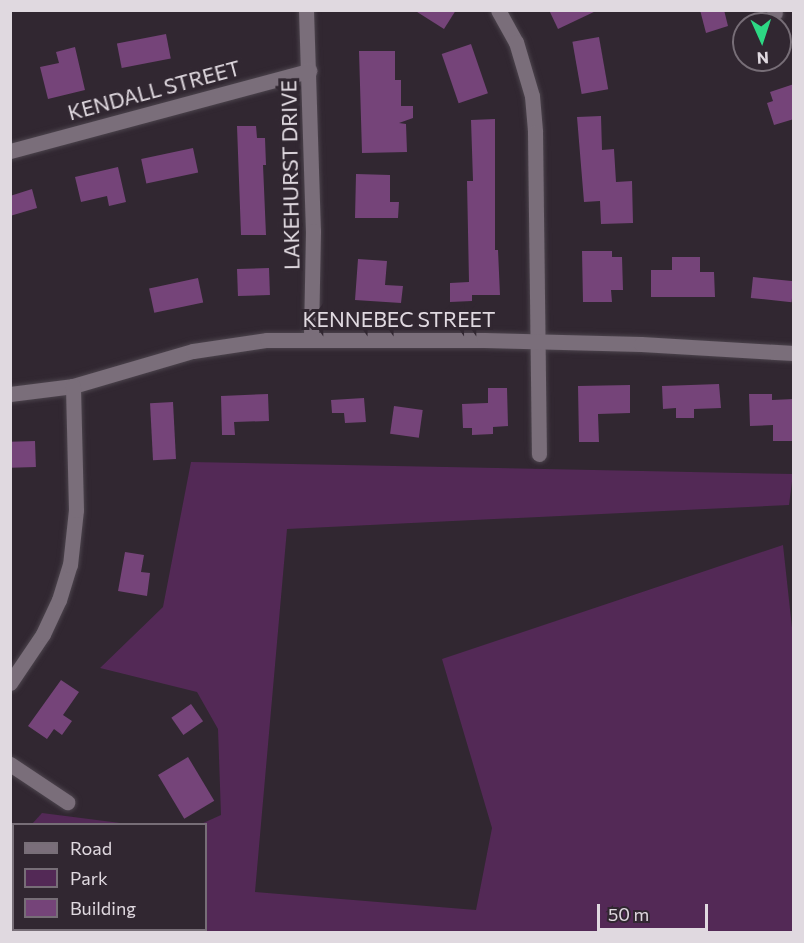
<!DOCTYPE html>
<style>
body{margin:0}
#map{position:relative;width:804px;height:943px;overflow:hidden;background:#312731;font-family:Commissioner,sans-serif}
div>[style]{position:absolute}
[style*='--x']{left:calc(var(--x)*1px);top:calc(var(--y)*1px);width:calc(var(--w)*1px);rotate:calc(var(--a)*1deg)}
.green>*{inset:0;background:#532956}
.building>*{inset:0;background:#754479;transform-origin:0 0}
.roads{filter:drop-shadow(0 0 2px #4c444d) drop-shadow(0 0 2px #4c444d)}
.minor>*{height:15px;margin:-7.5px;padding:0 7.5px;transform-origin:7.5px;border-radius:7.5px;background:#7a6e7a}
span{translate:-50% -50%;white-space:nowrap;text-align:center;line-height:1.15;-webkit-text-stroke:6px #312731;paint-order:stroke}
.street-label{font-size:21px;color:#e0d9e0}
.frame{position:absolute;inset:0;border:12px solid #e0d9e0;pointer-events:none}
.legend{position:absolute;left:12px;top:823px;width:195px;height:108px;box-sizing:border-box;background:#312731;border:2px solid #776e77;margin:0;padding:8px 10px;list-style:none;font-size:18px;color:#e0d9e0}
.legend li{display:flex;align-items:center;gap:12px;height:30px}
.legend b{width:30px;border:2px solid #776e77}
.north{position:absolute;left:732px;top:12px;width:60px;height:60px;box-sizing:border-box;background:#312731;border:2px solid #776e77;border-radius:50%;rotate:177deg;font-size:16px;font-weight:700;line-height:24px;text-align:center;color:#e0d9e0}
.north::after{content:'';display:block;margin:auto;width:21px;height:27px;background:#2dd884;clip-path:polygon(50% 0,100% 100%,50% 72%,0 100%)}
.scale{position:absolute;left:597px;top:904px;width:111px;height:27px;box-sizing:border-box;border:3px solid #e0d9e0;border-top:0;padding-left:8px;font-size:18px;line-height:21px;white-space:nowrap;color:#e0d9e0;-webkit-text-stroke:4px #312731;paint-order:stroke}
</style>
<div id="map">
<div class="green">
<div style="clip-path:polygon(191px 462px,793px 474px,789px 505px,287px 529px,255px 892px,476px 910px,492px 828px,442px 659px,783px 545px,794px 646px,793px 932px,11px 932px,10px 852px,13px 848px,14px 930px,206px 930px,206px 824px,201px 824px,221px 815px,218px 729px,197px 692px,100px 668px,163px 607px)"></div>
<div style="clip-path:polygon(42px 813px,128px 824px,32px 824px)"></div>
</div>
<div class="building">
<div style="clip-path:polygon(414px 10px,456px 10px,444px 29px)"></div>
<div style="clip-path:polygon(549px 10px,598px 10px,558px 29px)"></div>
<div style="clip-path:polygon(700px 10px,724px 10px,728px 26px,706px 33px)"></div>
<div style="left:166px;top:34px;width:25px;height:50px;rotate:79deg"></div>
<div style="left:599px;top:37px;width:53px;height:27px;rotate:80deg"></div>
<div style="left:471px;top:44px;width:52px;height:31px;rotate:71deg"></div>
<div style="clip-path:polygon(75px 47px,85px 90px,48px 99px,40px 67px,59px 63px,56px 52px)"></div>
<div style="clip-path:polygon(359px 51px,395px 51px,395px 80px,401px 80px,401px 106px,413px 106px,413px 118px,399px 123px,406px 124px,407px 152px,362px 153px)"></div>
<div style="clip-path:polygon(794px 84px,794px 119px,774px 125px,767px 103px,773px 101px,770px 92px)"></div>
<div style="clip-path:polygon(601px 116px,602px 150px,614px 149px,616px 182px,632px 181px,633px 223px,601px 224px,600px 201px,584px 202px,577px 117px)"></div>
<div style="clip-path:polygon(495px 119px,495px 250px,498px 250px,500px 295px,472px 295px,472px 301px,450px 302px,450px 283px,469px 282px,467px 181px,473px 181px,471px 120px)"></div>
<div style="clip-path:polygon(237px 126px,256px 126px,257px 138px,265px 138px,266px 165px,263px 165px,266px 235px,241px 235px)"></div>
<div style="left:193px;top:148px;width:25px;height:53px;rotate:78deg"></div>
<div style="clip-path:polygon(118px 167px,126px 202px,109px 206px,107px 196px,81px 202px,75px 177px)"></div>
<div style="clip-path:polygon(356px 174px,390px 175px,390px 202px,399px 202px,398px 218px,355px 218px)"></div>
<div style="clip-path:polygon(32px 189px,37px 208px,10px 216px,10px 196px)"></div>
<div style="clip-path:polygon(582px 251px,612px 251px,612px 257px,622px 257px,623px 290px,611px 290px,612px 302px,583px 302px)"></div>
<div style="clip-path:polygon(672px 257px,700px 257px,700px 272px,714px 272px,715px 297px,651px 297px,651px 270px,672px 270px)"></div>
<div style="clip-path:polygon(358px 259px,387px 261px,385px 285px,403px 286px,401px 303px,355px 300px)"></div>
<div style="left:269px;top:268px;width:27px;height:32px;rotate:88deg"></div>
<div style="left:753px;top:277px;width:41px;height:21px;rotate:6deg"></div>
<div style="left:198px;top:278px;width:25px;height:50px;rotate:78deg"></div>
<div style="clip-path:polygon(719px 384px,721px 408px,694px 409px,694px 418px,676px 418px,676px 408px,663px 409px,662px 386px)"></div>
<div style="clip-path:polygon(630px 385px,630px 413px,598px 414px,599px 442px,579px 442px,578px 386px)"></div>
<div style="clip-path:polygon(488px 388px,507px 388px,508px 426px,493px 427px,493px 434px,472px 435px,472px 428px,463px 428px,462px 404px,488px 403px)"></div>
<div style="clip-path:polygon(268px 394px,269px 421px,234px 422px,235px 435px,222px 435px,221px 396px)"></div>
<div style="clip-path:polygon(749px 394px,772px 394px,772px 400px,794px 399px,794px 441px,773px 441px,773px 425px,750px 426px)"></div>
<div style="clip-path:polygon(364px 398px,366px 422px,345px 423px,344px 413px,332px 413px,331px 400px)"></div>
<div style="left:173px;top:402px;width:57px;height:23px;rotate:87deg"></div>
<div style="left:394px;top:406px;width:29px;height:28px;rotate:8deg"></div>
<div style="left:35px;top:441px;width:26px;height:25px;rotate:88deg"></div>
<div style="clip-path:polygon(125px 552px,144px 555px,141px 572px,150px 573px,147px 596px,118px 591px)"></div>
<div style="clip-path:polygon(61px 680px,79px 692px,63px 715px,72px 721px,62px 735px,54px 729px,47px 739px,28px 726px)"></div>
<div style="left:191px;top:704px;width:21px;height:24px;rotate:55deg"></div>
<div style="left:188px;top:757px;width:51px;height:35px;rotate:59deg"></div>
</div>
<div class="roads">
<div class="minor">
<div style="--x:306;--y:10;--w:221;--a:88.2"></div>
<div style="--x:313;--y:231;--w:108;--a:91.1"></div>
<div style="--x:498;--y:10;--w:37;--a:61"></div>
<div style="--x:516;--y:42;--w:56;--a:73.5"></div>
<div style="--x:532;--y:96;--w:36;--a:85"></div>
<div style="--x:535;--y:132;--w:322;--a:89.3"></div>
<div style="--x:774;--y:10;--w:3;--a:72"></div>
<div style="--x:10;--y:151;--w:310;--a:-15"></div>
<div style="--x:10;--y:394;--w:64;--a:-7.2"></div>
<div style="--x:73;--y:386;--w:125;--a:-16.3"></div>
<div style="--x:193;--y:351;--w:75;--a:-8.5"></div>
<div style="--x:267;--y:340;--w:217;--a:0"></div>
<div style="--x:484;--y:340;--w:157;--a:1.5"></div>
<div style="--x:641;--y:344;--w:153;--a:3.4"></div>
<div style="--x:10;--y:683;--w:59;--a:-56"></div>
<div style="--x:43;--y:634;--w:38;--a:-65"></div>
<div style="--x:59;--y:600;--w:37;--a:-73"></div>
<div style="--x:70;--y:565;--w:55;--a:-83.8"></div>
<div style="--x:76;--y:510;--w:124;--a:-91.4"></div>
<div style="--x:10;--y:764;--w:69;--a:33.7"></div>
</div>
</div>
<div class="street-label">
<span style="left:154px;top:90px;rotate:-15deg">KENDALL STREET</span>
<span style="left:290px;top:175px;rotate:-91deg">LAKEHURST DRIVE</span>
<span style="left:399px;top:319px">KENNEBEC STREET</span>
</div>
<div class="frame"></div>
<ul class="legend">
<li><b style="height:8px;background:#7a6e7a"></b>Road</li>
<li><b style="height:16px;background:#532956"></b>Park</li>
<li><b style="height:16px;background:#754479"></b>Building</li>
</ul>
<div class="north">N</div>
<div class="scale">50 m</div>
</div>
